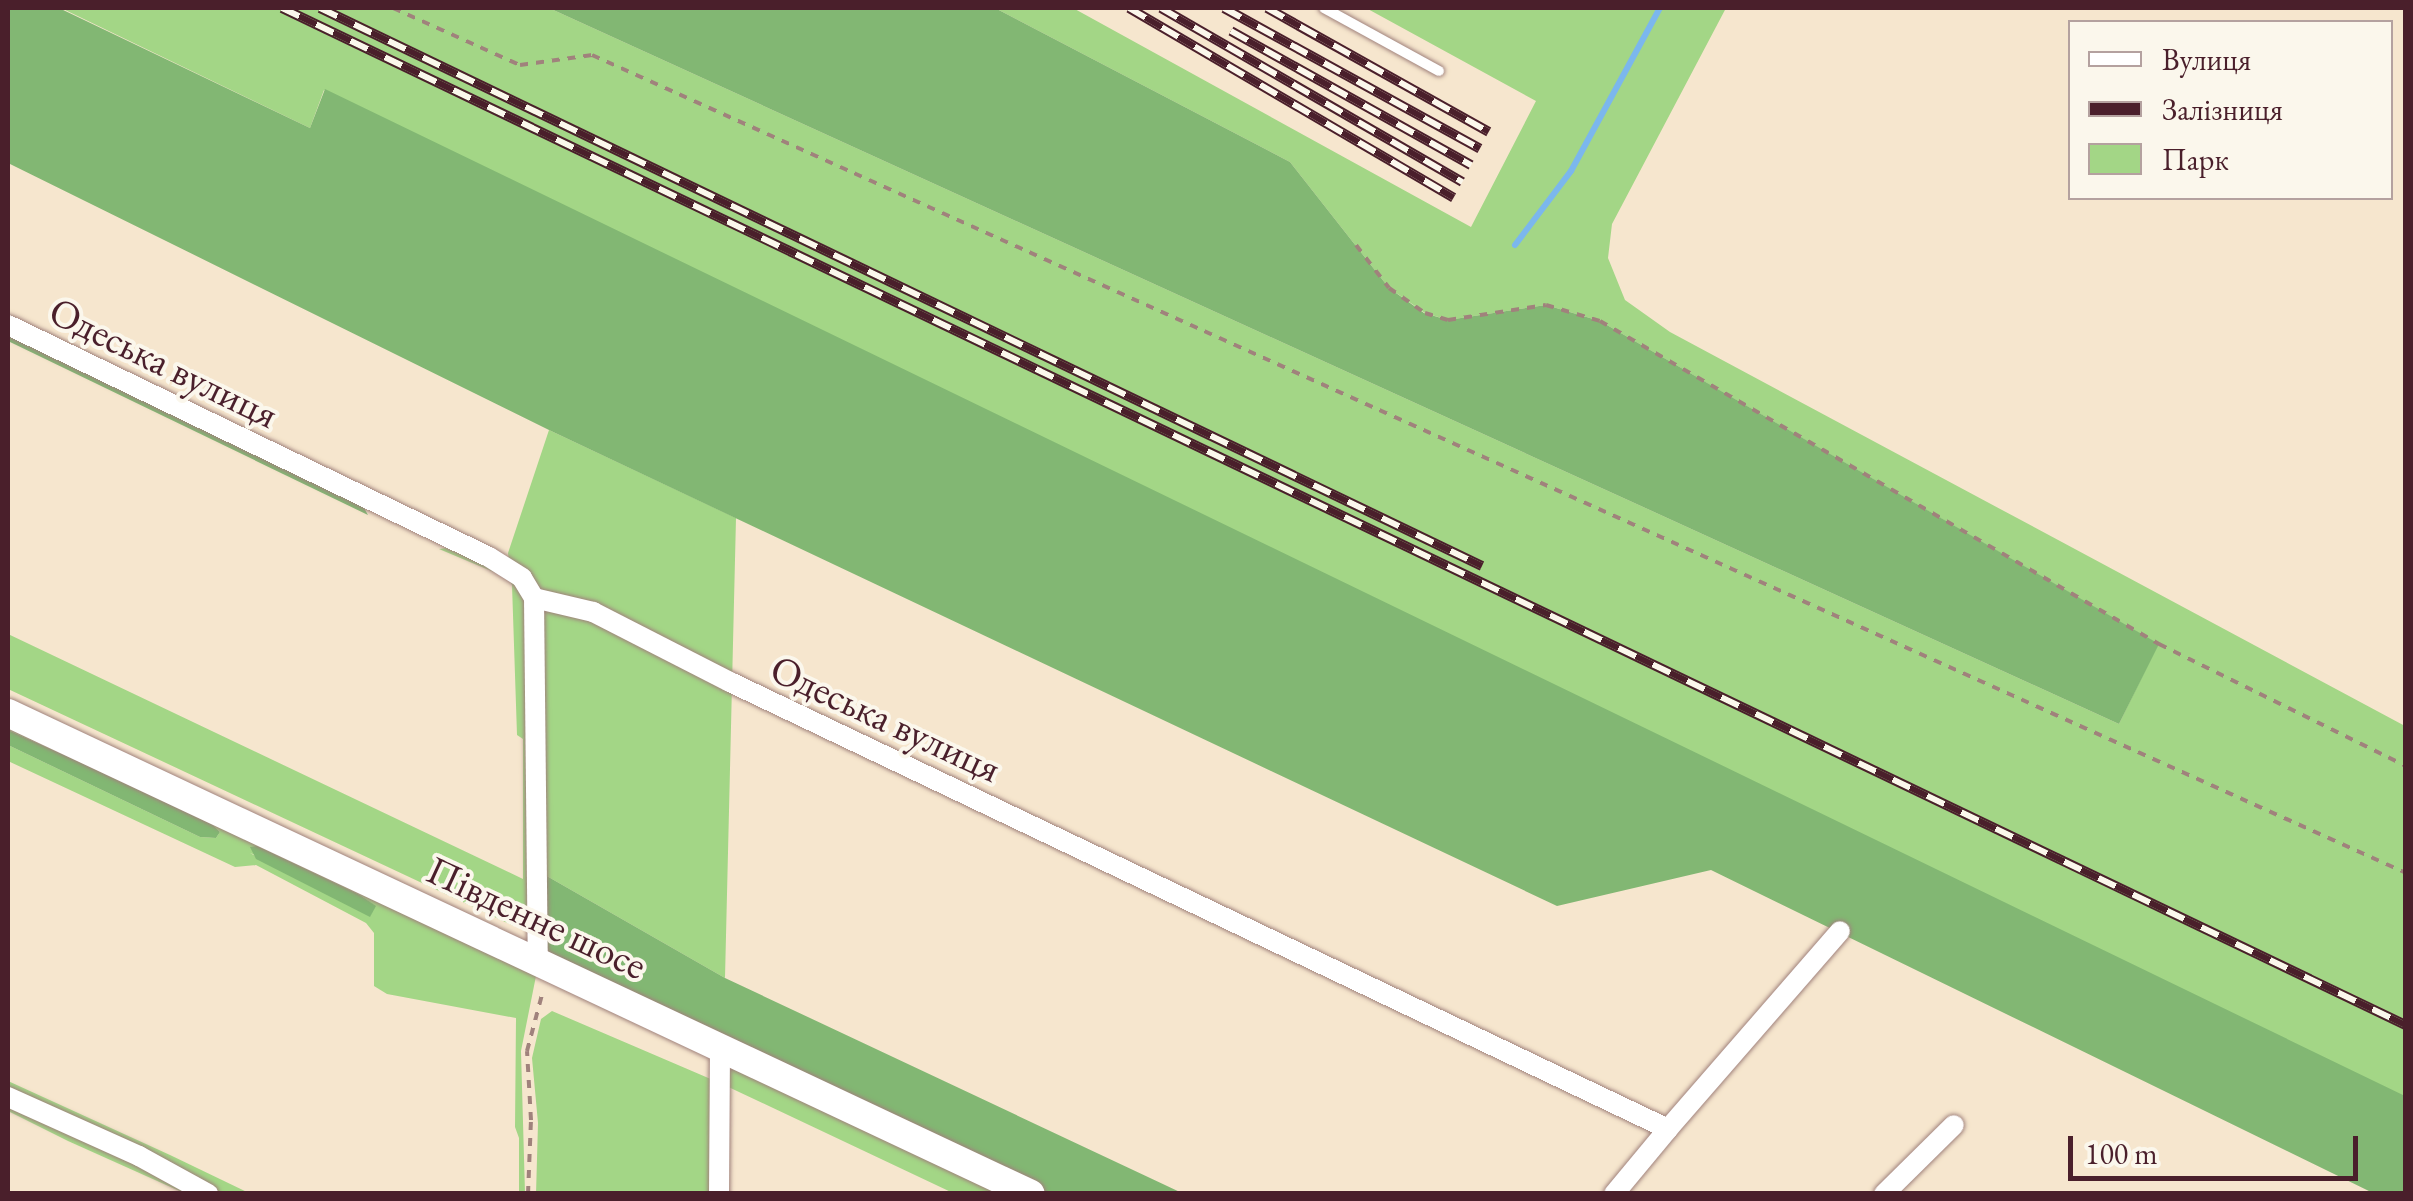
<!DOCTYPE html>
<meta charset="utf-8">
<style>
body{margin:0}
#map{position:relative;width:2413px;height:1201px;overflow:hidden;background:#f6e6ce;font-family:"EB Garamond",serif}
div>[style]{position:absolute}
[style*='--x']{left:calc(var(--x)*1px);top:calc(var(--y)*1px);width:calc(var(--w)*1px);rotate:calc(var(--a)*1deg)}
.green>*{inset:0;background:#a3d686}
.forest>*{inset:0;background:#82b773}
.stream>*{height:6px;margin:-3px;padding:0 3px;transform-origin:3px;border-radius:3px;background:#7bb7ed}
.path>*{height:4px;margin-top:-2px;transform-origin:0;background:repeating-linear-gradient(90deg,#a0827c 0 8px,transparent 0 16px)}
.roads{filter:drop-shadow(0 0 2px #a0827c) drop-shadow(0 0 2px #a0827c)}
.lane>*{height:10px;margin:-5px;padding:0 5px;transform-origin:5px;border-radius:5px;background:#fff}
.street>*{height:20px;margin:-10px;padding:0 10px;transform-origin:10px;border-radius:10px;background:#fff}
.secondary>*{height:28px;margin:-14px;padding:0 14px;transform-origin:14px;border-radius:14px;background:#fff}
.rail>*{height:10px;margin-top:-5px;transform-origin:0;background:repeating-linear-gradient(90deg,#fbf7ec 0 19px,#4a1f2b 0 38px);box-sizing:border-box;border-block:2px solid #4a1f2b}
span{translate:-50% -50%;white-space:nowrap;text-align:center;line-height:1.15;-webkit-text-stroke:8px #fbf7ec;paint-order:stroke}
.street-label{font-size:40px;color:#4a1f2b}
.frame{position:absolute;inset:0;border:10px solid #4a1f2b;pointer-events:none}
.legend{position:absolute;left:2068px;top:20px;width:325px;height:180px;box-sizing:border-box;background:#fbf7ec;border:2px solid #b4a19f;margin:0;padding:12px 18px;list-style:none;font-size:30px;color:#4a1f2b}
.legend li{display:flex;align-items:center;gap:20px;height:50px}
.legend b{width:50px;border:2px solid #b4a19f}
.scale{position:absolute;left:2068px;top:1136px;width:290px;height:45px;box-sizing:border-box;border:5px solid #4a1f2b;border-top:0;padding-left:12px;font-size:30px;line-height:35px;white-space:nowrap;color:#4a1f2b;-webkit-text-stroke:8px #fbf7ec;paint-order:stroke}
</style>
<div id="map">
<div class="green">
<div style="clip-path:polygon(61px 8px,549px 8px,2119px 724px,2158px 644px,1600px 321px,1546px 305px,1448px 320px,1425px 313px,1389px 288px,1290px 162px,995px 8px,1073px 8px,1471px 227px,1536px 101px,1366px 8px,1726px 8px,1612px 224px,1608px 258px,1625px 300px,1670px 332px,2405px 726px,2405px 1097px,324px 90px,310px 128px)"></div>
<div style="clip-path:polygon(549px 430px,736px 518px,725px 978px,538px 871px,536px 618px,510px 569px,508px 553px)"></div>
<div style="clip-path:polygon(446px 548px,505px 573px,524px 597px,530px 913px,514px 926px,8px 689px,8px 634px,523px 879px,523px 739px,517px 735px,512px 585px,508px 578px,439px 549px)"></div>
<div style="clip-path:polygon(evenodd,8px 723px,536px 976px,521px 1051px,525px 1193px,519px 1193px,519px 1138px,515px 1127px,516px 1018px,387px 994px,374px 986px,374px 933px,366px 923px,256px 865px,235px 867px,8px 761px,8px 745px,200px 837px,216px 838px,220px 832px,206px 818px,8px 730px,8px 723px,250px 853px,360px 895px,375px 906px,370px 916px,250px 853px)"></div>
<div style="clip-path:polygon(552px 1011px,720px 1083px,720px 1048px,1031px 1193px,953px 1193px,722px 1084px,719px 1193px,536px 1194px,538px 1123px,532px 1058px,541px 1019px)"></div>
<div style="clip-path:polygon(8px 1081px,170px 1155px,249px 1193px,217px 1193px,8px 1090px)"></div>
<div style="clip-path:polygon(8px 1102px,195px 1193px,184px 1193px,68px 1141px,8px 1111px)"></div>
</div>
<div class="forest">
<div style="clip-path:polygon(8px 8px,59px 8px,310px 128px,325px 89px,2405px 1096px,2405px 1193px,2373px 1193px,1711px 870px,1557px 906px,549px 430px,8px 163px)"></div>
<div style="clip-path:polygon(549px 8px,995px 8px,1290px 162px,1389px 288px,1424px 313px,1448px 320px,1546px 305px,1600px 321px,2159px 644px,2119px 724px)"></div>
<div style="clip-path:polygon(8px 330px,363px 506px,368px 515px,8px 341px)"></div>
<div style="clip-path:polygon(8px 730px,206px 818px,220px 832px,216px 838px,200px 837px,8px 745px)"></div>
<div style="clip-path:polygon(257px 846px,360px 895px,376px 906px,370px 917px,256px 859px,250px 847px)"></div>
<div style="clip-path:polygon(538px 871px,725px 978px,1182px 1193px,1031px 1193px,538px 961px)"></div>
</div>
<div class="stream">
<div style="--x:1515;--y:245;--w:93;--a:-52.9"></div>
<div style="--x:1571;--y:171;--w:186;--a:-61.4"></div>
</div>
<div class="path">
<div style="--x:393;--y:8;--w:139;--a:24.2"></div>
<div style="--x:520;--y:65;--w:73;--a:-7.9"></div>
<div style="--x:592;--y:55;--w:1990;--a:24.27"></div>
<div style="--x:1356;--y:245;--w:54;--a:52.5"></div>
<div style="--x:1389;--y:288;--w:44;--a:34.8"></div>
<div style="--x:1425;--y:313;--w:24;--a:17"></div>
<div style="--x:1448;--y:320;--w:99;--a:-8.7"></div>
<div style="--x:1546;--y:305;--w:56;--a:16.5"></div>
<div style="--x:1600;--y:321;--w:646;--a:30.02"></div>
<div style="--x:2159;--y:644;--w:275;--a:26.3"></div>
<div style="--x:528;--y:1194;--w:74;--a:-87.7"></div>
<div style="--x:531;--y:1120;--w:69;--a:-93.3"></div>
<div style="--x:527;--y:1051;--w:62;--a:-75.1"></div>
</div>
<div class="roads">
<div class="lane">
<div style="--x:1324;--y:8;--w:131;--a:28.7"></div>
</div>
<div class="street">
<div style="--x:8;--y:325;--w:534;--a:25.75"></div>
<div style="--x:489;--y:557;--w:39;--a:32"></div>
<div style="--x:522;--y:578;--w:23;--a:59"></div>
<div style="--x:534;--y:598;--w:61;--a:13.3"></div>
<div style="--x:593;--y:612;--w:154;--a:27.1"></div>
<div style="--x:730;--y:682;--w:1039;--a:25.48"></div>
<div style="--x:1668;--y:1129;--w:85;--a:129.7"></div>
<div style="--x:534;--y:598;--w:363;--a:89.4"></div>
<div style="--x:8;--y:1097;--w:144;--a:24.2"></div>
<div style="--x:139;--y:1156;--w:79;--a:28.8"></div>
<div style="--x:1668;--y:1129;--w:262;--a:-49"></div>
<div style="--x:719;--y:1194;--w:146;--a:-89.6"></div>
<div style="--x:1884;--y:1194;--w:98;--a:-44.6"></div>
</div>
<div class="secondary">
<div style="--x:8;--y:713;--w:1130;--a:25.18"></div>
</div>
</div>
<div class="rail">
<div style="--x:282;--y:8;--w:2355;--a:25.59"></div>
<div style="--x:320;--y:8;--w:1289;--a:25.65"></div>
<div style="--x:1129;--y:8;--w:376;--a:30.3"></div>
<div style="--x:1161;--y:8;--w:348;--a:30"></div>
<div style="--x:1224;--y:8;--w:292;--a:28.8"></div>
<div style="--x:1267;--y:8;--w:254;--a:29.2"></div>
<div style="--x:1231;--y:31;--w:275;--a:29.2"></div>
</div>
<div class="street-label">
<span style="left:164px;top:362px;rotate:26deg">Одеська вулиця</span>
<span style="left:886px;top:718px;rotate:25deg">Одеська вулиця</span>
<span style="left:537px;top:917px;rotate:25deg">Південне шосе</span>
</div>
<div class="frame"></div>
<ul class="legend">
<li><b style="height:12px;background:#fff"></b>Вулиця</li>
<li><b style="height:12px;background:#4a1f2b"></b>Залізниця</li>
<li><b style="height:28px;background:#a3d686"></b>Парк</li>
</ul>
<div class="scale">100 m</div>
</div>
